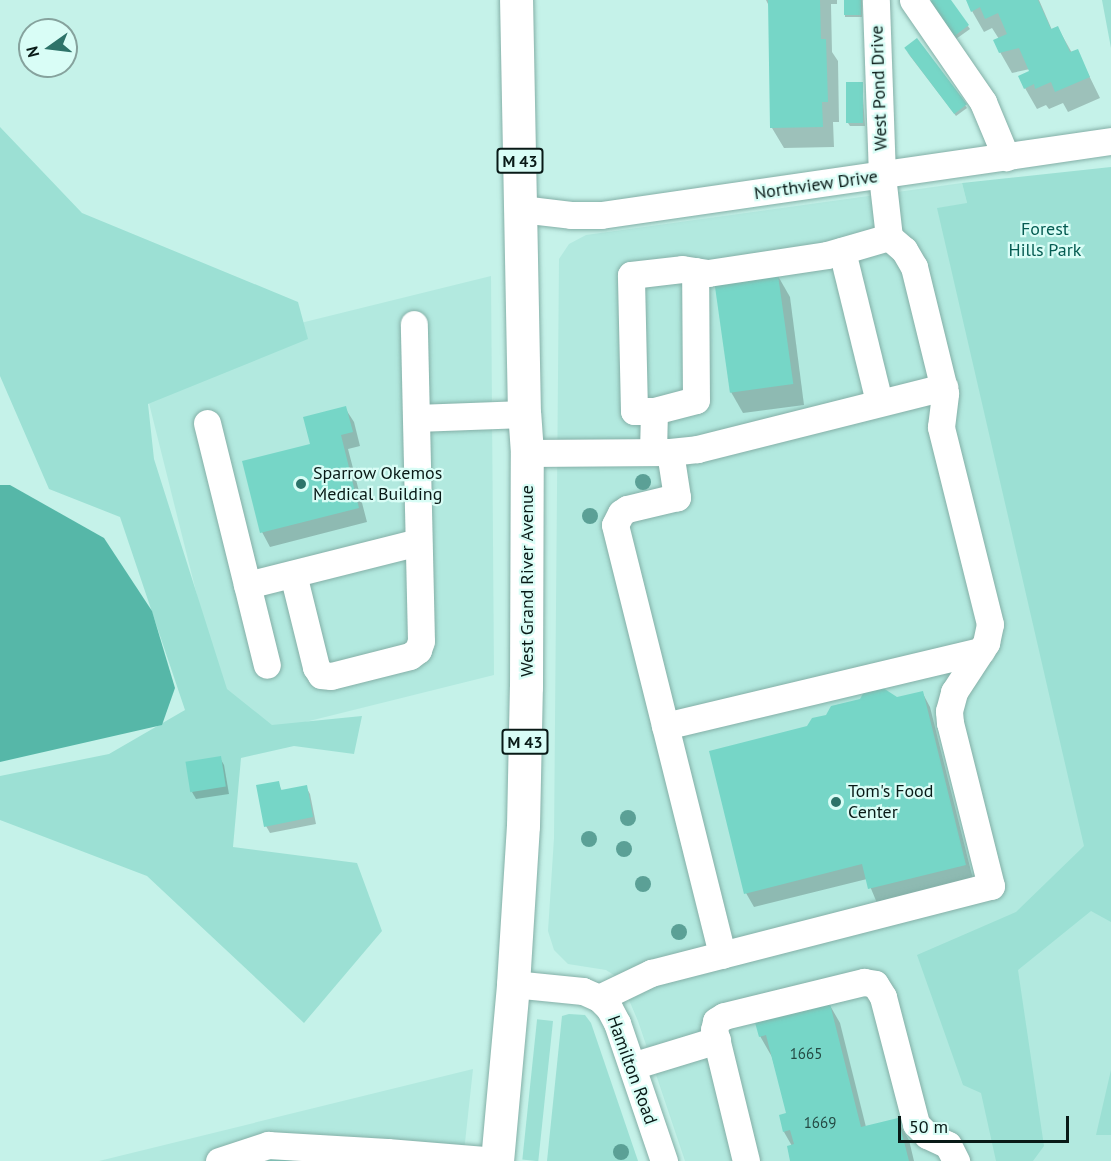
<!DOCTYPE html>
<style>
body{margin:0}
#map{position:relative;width:1111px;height:1161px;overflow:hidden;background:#c5f2e9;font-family:"PT Sans",sans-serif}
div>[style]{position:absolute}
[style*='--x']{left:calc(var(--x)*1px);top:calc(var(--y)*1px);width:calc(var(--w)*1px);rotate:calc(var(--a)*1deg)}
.built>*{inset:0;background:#b2e9df}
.green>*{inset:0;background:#9ce0d4;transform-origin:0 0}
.water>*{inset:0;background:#56b7a8}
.shadow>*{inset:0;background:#0003;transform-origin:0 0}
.building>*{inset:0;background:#76d6c7;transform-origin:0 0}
.roads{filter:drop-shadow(0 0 2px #84afa7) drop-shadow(0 0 2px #84afa7)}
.minor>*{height:27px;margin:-13.5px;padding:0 13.5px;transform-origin:13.5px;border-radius:13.5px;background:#fff}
.major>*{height:33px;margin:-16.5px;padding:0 16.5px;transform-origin:16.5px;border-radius:16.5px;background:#fff}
.trees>*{width:16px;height:16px;margin:-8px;border-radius:50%;background:#5ba096}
.dots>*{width:16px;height:16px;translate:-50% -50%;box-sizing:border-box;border:3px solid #d9fdf6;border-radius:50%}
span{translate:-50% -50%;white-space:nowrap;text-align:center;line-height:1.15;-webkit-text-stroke:4.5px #d9fdf6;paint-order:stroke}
.number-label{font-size:15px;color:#244943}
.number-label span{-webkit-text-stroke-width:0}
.shield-label span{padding:2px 4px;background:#d9fdf6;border:2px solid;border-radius:4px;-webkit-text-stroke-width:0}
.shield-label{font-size:16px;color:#091a17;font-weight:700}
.street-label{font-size:18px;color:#091a17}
.park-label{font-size:18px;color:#055c52}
.poi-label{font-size:18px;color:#091a17}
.left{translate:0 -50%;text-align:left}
.north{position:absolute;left:18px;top:18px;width:60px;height:60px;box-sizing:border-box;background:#d9fdf6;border:2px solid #86a29d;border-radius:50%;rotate:256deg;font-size:16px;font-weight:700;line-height:24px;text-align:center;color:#091a17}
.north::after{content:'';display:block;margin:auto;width:21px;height:27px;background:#2d7369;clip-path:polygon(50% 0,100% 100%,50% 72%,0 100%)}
.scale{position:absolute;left:898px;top:1116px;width:171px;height:27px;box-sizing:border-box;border:3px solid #091a17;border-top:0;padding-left:8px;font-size:18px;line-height:21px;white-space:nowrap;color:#091a17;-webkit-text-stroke:4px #d9fdf6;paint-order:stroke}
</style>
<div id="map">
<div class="built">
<div style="clip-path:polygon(962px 183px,1111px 782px,1111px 1161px,685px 1161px,638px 1021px,620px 979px,606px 970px,568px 964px,554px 950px,548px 931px,554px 838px,559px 259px,569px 244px,586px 235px)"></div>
<div style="clip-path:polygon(491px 276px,494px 675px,233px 740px,139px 363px)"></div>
<div style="clip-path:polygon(473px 1069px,463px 1161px,99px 1161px)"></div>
</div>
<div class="green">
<div style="clip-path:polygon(1102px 0,1111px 0,1111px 48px)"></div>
<div style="clip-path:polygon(0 127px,82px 213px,298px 302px,308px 339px,148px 404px,154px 459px,227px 689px,272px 725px,362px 716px,354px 754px,294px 746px,241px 758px,233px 847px,357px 863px,382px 931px,304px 1023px,147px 876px,0 820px,0 776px,109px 754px,185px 710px,120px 517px,49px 489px,0 376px)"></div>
<div style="clip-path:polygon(1111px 167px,1111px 922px,1091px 911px,1018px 970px,1044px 1146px,1033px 1161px,996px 1161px,981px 1093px,963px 1085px,917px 955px,1016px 912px,1084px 846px,937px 208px,967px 203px,962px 183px)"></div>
<div style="clip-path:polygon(569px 1014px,585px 1015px,591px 1023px,638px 1161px,547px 1161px,562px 1016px)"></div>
<div style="left:553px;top:1021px;width:141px;height:16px;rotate:96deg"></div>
<div style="clip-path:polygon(1111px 1070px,1111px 1135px,1096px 1135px)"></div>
</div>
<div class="water">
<div style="clip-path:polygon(0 485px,10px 485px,104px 538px,152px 611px,175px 688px,162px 725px,0 762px)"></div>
</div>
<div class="shadow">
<div style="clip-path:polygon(766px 0,837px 0,837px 4px,831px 4px,832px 52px,838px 61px,839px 122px,833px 122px,834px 147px,784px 148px,772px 128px,769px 6px)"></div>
<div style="left:845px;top:0;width:17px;height:17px"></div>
<div style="clip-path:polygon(935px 0,949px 0,970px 29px,956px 39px,932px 6px)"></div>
<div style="clip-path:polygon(971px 0,1039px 0,1052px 30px,1058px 28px,1072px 53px,1077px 51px,1100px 98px,1068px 112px,1063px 103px,1049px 109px,1046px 105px,1037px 109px,1025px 88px,1030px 69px,1012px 73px,1000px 52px,999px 39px,992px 28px,984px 32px,972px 11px)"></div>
<div style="clip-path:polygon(907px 52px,965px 105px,967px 108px,956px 116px)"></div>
<div style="clip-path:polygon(862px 83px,865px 126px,850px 126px,848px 123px)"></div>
<div style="clip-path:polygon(778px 276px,790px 297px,804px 405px,743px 413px,731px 392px,717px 284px)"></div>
<div style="clip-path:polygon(345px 408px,354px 422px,360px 446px,348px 449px,367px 522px,270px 547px,262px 532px)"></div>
<div style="clip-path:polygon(922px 692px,930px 707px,973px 879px,877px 903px,867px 879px,754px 907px,746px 893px,808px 728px,861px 700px,897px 698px)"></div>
<div style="clip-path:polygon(220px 758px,224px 765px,229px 794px,196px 799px,192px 792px)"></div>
<div style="clip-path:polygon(278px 783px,282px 791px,306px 787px,310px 794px,316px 824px,270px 833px,266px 826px)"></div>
<div style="clip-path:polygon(828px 1002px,840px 1023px,866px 1127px,897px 1120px,909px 1140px,914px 1161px,792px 1161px,792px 1146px,784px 1132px,788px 1114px,772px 1057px,760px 1036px)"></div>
</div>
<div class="building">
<div style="clip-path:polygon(768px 0,820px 0,821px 39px,826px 39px,828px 102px,822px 102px,823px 127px,770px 128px)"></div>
<div style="left:844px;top:0;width:17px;height:15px"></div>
<div style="clip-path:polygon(932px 0,951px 0,969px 25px,953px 37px,928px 3px)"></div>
<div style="clip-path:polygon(966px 0,1038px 0,1051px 29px,1058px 26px,1070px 52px,1078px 49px,1090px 77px,1055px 92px,1051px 82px,1035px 89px,1034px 84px,1024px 89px,1018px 76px,1029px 71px,1019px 48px,999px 53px,993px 40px,1007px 34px,998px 13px,985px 19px,980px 7px,971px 12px)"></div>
<div style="left:917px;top:38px;width:83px;height:16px;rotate:53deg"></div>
<div style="left:846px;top:82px;width:17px;height:41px"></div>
<div style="left:778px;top:275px;width:110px;height:64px;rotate:82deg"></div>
<div style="clip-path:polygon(346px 406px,353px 432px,341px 435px,359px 508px,260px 533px,242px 461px,310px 444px,303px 417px)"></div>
<div style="clip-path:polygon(880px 686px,897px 697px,923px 691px,966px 865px,868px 889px,862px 864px,744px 894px,709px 751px,807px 726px,812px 718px,826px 715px,831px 706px,860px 699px,865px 690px)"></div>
<div style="left:221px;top:756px;width:31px;height:36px;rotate:81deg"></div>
<div style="clip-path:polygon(279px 781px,281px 790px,307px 785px,313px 817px,264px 827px,256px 785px)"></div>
<div style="clip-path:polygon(829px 1000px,861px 1127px,898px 1118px,909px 1161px,790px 1161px,787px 1146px,794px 1144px,790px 1130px,783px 1132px,779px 1115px,786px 1113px,766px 1035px,759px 1037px,754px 1019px)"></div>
<div style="clip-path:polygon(268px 1157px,292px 1159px,292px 1161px,268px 1161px)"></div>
</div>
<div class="roads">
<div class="minor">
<div style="--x:913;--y:0;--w:124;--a:55.5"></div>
<div style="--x:983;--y:102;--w:60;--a:67.3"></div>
<div style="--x:521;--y:209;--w:50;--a:6.8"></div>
<div style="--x:571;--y:215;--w:30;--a:0"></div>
<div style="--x:601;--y:215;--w:515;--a:-8.26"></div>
<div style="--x:842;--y:251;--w:155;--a:76.2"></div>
<div style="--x:654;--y:411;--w:43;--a:-14.7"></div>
<div style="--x:696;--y:400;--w:129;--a:-90.4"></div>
<div style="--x:416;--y:418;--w:108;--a:-2.1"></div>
<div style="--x:207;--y:423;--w:249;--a:76.1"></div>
<div style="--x:653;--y:452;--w:41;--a:-88.6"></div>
<div style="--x:654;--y:411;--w:20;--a:180"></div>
<div style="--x:634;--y:411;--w:136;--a:-91.3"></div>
<div style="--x:631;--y:275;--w:51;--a:-6.7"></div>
<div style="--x:682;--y:269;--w:26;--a:9"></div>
<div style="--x:708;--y:273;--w:120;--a:-8.6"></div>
<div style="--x:827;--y:255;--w:65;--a:-16.2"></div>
<div style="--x:670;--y:452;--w:46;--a:81.2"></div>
<div style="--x:677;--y:497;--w:51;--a:166.5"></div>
<div style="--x:627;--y:509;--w:7;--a:146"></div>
<div style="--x:621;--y:513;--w:13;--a:117"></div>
<div style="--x:615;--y:525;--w:443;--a:76"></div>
<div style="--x:527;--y:453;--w:143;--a:-0.4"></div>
<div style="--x:670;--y:452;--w:27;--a:-6"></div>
<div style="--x:697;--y:449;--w:255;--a:-14.1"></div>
<div style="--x:293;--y:574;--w:96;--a:76.1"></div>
<div style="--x:316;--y:667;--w:9;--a:58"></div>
<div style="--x:321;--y:675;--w:10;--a:6"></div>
<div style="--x:331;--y:676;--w:81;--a:-14.2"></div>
<div style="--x:410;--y:656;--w:10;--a:-37"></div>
<div style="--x:418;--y:650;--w:9;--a:-72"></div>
<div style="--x:421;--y:641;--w:317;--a:-91.3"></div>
<div style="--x:247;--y:585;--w:176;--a:-14.1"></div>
<div style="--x:665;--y:726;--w:325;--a:-13.4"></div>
<div style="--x:513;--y:984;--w:70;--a:5.7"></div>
<div style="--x:583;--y:991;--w:17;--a:24"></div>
<div style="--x:599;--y:998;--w:14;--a:45"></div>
<div style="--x:609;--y:1008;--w:17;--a:62"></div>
<div style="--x:617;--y:1023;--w:146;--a:71.2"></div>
<div style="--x:599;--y:998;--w:58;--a:-25.7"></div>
<div style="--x:651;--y:973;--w:351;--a:-14.4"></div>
<div style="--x:991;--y:886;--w:168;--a:-104.1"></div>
<div style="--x:950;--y:723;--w:12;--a:-95"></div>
<div style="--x:949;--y:711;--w:20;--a:-75"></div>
<div style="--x:954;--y:692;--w:59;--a:-56.9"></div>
<div style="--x:986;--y:643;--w:19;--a:-78"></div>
<div style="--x:990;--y:624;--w:203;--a:-104"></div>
<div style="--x:941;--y:427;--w:34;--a:-83"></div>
<div style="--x:945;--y:393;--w:130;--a:-103.8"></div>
<div style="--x:914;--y:267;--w:20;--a:-120"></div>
<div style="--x:904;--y:250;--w:20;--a:-139"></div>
<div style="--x:889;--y:237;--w:61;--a:-96.5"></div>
<div style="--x:882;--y:176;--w:176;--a:-92"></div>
<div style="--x:632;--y:1066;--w:89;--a:-17"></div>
<div style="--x:219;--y:1161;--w:52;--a:-18.1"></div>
<div style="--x:268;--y:1145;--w:119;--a:3.4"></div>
<div style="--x:386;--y:1161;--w:9;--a:-84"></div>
<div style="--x:387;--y:1152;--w:110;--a:4.7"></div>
<div style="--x:746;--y:1161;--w:135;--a:-103.7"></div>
<div style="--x:714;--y:1030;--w:9;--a:-77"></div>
<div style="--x:716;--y:1021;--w:9;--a:-32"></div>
<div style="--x:724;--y:1016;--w:144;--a:-13.7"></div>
<div style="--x:864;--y:982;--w:11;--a:10"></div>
<div style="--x:875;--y:984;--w:15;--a:58"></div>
<div style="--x:883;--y:997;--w:131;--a:75.4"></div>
<div style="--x:916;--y:1124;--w:16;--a:45"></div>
<div style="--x:927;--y:1135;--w:23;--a:25"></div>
<div style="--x:948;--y:1145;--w:18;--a:63"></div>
</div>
<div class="major">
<div style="--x:497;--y:1161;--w:178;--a:-84.8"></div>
<div style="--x:513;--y:984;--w:158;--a:-86.4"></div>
<div style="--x:523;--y:826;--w:139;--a:-88.8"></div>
<div style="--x:526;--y:687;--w:234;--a:-89.8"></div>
<div style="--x:527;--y:453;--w:39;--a:-94"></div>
<div style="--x:524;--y:414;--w:414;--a:-91.1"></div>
</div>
</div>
<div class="trees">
<div style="left:643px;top:482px"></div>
<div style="left:590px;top:516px"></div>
<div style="left:628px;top:818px"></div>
<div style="left:589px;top:839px"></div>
<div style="left:624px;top:849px"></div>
<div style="left:643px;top:884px"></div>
<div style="left:679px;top:932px"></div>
<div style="left:621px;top:1152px"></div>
</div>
<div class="dots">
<div style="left:301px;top:484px;background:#2d7369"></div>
<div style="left:836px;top:802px;background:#2d7369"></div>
</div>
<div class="number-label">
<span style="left:806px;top:1054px">1665</span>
<span style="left:820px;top:1123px">1669</span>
</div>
<div class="shield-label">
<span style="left:520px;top:161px">M 43</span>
<span style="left:525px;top:742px">M 43</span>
</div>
<div class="street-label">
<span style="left:879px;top:88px;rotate:-92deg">West Pond Drive</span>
<span style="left:816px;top:185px;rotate:-8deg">Northview Drive</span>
<span style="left:527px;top:581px;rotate:-90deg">West Grand River Avenue</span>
<span style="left:632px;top:1070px;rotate:70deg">Hamilton Road</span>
</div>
<div class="park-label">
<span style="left:1045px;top:240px">Forest<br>Hills Park</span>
</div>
<div class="poi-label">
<span class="left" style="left:313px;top:484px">Sparrow Okemos<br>Medical Building</span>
<span class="left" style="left:848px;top:802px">Tom's Food<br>Center</span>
</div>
<div class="north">N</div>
<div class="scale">50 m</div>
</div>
